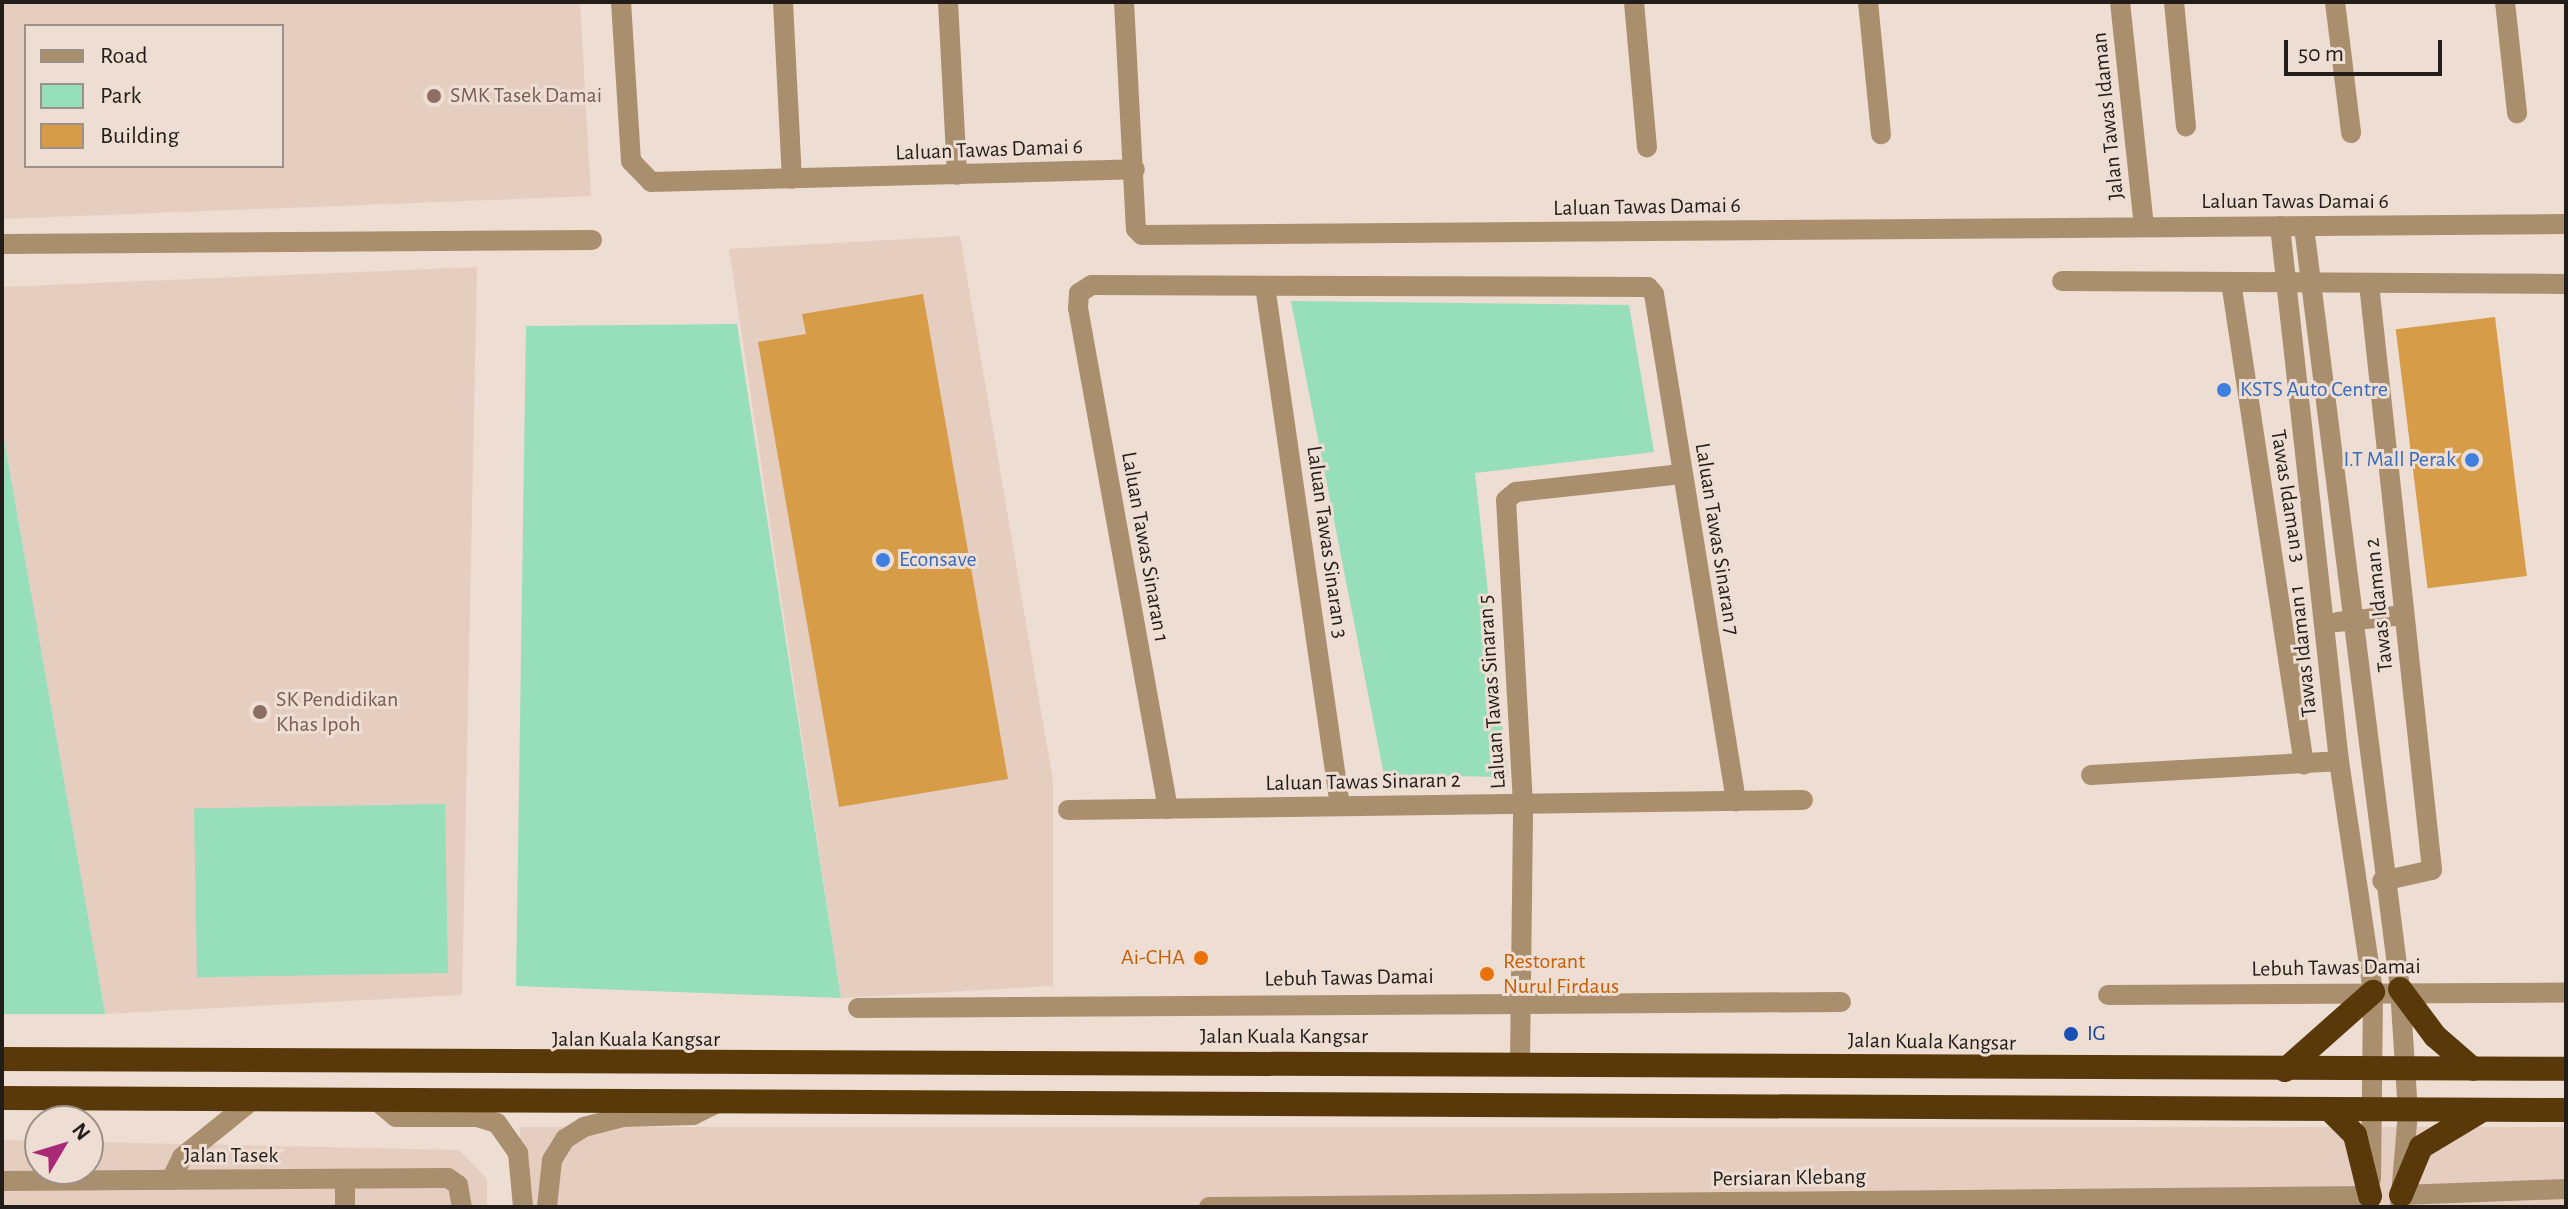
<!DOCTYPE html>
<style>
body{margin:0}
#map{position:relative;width:2568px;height:1209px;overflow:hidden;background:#edddd2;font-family:"Alegreya Sans",sans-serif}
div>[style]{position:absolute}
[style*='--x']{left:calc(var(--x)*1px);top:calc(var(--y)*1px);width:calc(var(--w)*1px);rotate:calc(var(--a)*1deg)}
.built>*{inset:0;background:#e5cec0;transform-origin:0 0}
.green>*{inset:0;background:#97deba;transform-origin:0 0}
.building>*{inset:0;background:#d79c47;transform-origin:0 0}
.street>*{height:20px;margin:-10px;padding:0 10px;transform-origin:10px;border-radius:10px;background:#aa8f6f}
.highway>*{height:24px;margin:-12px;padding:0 12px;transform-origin:12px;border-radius:12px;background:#59390a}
.dots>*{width:22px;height:22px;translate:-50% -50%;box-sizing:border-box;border:4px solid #edddd2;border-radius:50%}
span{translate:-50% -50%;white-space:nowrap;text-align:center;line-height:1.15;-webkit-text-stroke:6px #edddd2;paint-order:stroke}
.education-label{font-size:22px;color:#785e54}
.left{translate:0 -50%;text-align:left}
.street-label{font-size:22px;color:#221d19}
.shop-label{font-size:22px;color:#366cbe}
.right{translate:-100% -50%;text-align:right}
.food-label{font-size:22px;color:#c56008}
.transit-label{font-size:22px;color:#164399}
.frame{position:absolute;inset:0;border:4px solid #221d19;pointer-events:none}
.legend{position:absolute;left:24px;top:24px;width:260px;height:144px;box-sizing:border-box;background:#edddd2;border:2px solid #9c9088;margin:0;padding:10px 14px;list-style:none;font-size:24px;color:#221d19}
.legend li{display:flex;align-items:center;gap:16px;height:40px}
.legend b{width:40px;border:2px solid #9c9088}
.north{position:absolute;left:24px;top:1105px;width:80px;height:80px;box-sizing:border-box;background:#edddd2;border:2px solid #9c9088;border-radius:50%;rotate:52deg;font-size:22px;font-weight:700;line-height:32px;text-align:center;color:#221d19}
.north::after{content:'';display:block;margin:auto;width:28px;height:36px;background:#aa2976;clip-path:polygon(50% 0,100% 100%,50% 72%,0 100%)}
.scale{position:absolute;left:2284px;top:40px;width:158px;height:36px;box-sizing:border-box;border:4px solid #221d19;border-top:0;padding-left:10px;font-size:24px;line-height:28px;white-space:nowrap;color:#221d19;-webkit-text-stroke:6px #edddd2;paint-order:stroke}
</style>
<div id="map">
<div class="built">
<div style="clip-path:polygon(evenodd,2px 2px,580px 2px,591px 196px,2px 219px,2px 2px,26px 26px,282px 26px,282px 166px,26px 166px,26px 26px)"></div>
<div style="clip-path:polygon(960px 236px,1053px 781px,1053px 986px,841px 998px,729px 249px)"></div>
<div style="clip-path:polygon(477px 267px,462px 995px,105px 1014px,2px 428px,2px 287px)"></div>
<div style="left:2566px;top:1127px;width:80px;height:2046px;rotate:90deg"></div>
<div style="clip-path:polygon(2px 1140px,40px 1141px,40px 1169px,88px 1169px,88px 1142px,459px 1150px,487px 1179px,487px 1207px,2px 1207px)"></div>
</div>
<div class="green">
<div style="clip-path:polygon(1291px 301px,1629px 305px,1654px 452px,1475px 473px,1508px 777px,1384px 775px)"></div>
<div style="clip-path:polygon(737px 324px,841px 998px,516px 986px,526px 326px)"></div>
<div style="clip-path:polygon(2px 428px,105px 1013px,105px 1014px,2px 1014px)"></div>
<div style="left:445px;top:804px;width:169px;height:251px;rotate:89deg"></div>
</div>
<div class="building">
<div style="clip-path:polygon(923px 294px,1008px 779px,839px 807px,758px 342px,806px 334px,802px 314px)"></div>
<div style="left:2495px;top:317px;width:261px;height:100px;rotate:83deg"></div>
</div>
<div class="street">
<div style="--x:621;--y:2;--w:159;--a:86.4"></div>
<div style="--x:631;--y:161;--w:29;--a:46"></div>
<div style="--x:651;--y:182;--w:484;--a:-1.5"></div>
<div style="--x:783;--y:2;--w:177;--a:87.1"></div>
<div style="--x:948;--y:2;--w:173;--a:87"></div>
<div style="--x:1124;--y:2;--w:227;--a:87"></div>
<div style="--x:1136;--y:229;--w:8;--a:45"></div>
<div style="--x:1142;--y:235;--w:1424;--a:-0.44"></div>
<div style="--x:1634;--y:2;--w:146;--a:84.9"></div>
<div style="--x:1868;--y:2;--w:133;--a:84.4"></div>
<div style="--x:2120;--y:2;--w:225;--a:83.9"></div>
<div style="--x:2174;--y:2;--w:125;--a:84.5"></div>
<div style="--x:2335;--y:2;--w:132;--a:83"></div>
<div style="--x:2505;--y:2;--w:112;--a:83.8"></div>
<div style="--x:2280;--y:226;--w:538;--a:83.71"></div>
<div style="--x:2339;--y:761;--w:233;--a:81.6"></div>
<div style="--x:2373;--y:992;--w:187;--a:90.6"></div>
<div style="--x:2304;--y:227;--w:768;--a:82.82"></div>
<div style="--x:2400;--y:989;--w:123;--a:86.3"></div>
<div style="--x:2408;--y:1112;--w:95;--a:94.8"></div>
<div style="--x:2;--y:244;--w:590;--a:-0.39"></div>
<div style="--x:2062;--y:281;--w:504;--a:0.34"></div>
<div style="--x:2231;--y:282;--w:488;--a:81.4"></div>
<div style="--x:2369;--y:284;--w:589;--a:83.86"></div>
<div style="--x:2432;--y:870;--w:51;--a:167.6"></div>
<div style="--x:1265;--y:286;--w:525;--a:81.79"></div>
<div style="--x:2337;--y:622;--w:67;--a:-6"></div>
<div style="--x:2091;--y:775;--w:248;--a:-3.2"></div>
<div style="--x:1168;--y:809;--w:509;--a:-100.18"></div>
<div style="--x:1078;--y:308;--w:15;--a:-86"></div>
<div style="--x:1079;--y:293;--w:15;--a:-32"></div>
<div style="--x:1092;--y:285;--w:556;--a:0.21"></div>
<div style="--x:1648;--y:287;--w:9;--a:49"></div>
<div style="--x:1654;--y:294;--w:514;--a:80.81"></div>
<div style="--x:1068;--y:810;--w:735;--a:-0.78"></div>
<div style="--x:2108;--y:995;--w:458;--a:-0.3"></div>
<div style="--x:858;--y:1008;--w:983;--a:-0.35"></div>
<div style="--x:1520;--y:1061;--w:257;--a:-89.3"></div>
<div style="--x:1523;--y:804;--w:304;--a:-93.2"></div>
<div style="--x:1506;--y:500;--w:13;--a:-39"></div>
<div style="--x:1516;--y:492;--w:167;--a:-6.2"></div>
<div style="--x:378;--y:1102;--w:23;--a:40"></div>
<div style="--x:396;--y:1117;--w:81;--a:0"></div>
<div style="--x:477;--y:1117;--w:21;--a:17"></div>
<div style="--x:497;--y:1123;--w:37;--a:55"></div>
<div style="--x:518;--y:1153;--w:54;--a:84.7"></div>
<div style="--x:345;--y:1179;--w:28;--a:90"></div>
<div style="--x:171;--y:1180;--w:25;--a:-64"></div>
<div style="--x:182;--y:1157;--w:86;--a:-38.9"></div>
<div style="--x:2;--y:1181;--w:446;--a:-0.4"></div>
<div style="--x:448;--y:1178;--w:12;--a:35"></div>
<div style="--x:458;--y:1185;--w:22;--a:80"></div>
<div style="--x:2401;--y:1195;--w:165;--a:-2.1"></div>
<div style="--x:547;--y:1207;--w:47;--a:-83.9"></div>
<div style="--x:552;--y:1160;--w:25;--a:-58"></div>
<div style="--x:565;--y:1139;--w:22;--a:-32"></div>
<div style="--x:584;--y:1127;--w:40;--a:-14.4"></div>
<div style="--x:623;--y:1117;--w:70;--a:-1.6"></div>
<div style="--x:693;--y:1115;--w:30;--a:-26"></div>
<div style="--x:1209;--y:1207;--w:1161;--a:-0.54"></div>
</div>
<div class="highway">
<div style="--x:2400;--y:989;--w:59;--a:53.3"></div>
<div style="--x:2435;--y:1036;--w:50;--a:41"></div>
<div style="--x:2;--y:1059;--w:2564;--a:0.22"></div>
<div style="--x:2285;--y:1070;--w:118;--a:-41.6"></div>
<div style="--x:2;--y:1098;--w:2564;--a:0.27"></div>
<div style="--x:2331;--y:1111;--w:34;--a:45"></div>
<div style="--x:2355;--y:1135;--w:63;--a:76.2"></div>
<div style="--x:2401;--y:1195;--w:52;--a:-67.4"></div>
<div style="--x:2421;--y:1147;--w:68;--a:-31.1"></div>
</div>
<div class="dots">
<div style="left:434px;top:96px;background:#8d6e63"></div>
<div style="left:2224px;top:390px;background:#3f7fe0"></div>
<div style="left:2472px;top:460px;background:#3f7fe0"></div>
<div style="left:883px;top:560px;background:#3f7fe0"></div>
<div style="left:260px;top:712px;background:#8d6e63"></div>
<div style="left:1201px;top:958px;background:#e8710a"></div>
<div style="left:1487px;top:974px;background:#e8710a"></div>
<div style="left:2071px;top:1034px;background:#1a4fb4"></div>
</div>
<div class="education-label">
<span class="left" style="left:450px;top:96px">SMK Tasek Damai</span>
<span class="left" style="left:276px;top:712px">SK Pendidikan<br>Khas Ipoh</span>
</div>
<div class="street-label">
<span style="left:2108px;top:116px;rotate:-96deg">Jalan Tawas Idaman</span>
<span style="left:989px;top:150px;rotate:-2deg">Laluan Tawas Damai 6</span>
<span style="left:2295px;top:202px">Laluan Tawas Damai 6</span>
<span style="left:1647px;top:207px;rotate:-1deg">Laluan Tawas Damai 6</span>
<span style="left:2288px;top:496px;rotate:81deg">Tawas Idaman 3</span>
<span style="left:1717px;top:539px;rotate:81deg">Laluan Tawas Sinaran 7</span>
<span style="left:1327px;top:542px;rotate:82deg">Laluan Tawas Sinaran 3</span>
<span style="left:1145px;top:547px;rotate:80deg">Laluan Tawas Sinaran 1</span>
<span style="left:2379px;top:605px;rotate:-96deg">Tawas Idaman 2</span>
<span style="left:2303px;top:651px;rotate:-96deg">Tawas Idaman 1</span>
<span style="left:1492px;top:692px;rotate:-94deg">Laluan Tawas Sinaran 5</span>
<span style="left:1363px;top:782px;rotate:-1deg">Laluan Tawas Sinaran 2</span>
<span style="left:2336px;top:968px;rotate:-1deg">Lebuh Tawas Damai</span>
<span style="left:1349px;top:978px;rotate:-1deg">Lebuh Tawas Damai</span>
<span style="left:1284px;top:1037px">Jalan Kuala Kangsar</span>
<span style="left:636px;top:1040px">Jalan Kuala Kangsar</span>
<span style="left:1932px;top:1042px;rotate:1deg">Jalan Kuala Kangsar</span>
<span style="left:231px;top:1156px">Jalan Tasek</span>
<span style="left:1789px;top:1178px;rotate:-1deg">Persiaran Klebang</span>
</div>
<div class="shop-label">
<span class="left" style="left:2240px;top:390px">KSTS Auto Centre</span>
<span class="right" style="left:2456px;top:460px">I.T Mall Perak</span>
<span class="left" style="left:899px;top:560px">Econsave</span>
</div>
<div class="food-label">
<span class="right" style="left:1185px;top:958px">Ai-CHA</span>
<span class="left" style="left:1503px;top:974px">Restorant<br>Nurul Firdaus</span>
</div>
<div class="transit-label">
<span class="left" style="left:2087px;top:1034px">IG</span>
</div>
<div class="frame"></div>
<ul class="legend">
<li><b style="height:10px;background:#aa8f6f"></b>Road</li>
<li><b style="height:22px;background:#97deba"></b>Park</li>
<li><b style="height:22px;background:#d79c47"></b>Building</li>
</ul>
<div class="north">N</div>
<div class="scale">50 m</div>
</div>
